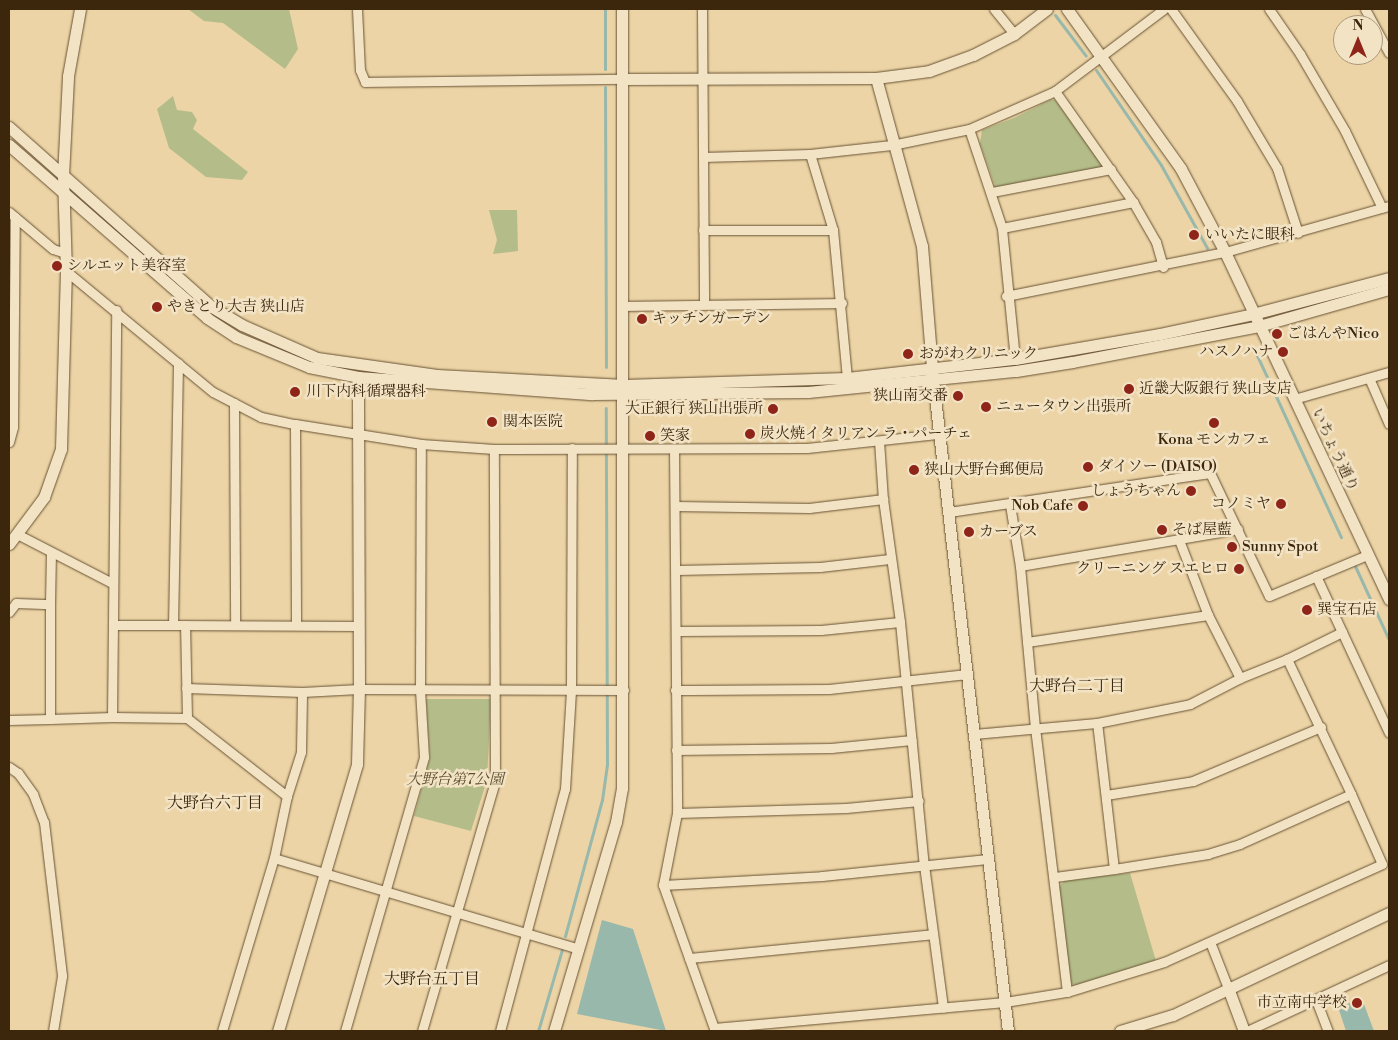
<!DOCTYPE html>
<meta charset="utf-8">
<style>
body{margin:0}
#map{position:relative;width:1398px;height:1040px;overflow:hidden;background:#ecd4a6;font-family:"Libre Bodoni","Noto Serif JP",serif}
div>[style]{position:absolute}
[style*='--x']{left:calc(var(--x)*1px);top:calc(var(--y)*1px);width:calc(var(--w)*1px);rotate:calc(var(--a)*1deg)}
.green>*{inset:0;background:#b4bd89}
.water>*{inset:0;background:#99b8ac}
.stream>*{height:3px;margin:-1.5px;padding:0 1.5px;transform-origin:1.5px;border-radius:1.5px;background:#99b8ac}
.roads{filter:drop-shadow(0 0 1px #685233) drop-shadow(0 0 1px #685233)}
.minor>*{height:9px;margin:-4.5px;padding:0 4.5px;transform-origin:4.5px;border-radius:4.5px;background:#f3e3c5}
.tertiary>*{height:11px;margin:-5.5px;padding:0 5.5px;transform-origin:5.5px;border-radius:5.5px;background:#f3e3c5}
.dots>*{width:14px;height:14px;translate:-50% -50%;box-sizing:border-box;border:2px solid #f3e3c5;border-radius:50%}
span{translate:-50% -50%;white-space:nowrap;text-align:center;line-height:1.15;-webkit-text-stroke:5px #f3e3c5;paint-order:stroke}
.poi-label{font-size:15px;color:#3c270d}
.left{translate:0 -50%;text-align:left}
.right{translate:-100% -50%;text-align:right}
.street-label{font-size:15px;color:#3c270d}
.park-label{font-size:15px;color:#5a4c2c;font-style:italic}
.neighbourhood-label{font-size:16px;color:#3c270d}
.frame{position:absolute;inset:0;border:10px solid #3c270d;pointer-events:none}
.north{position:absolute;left:1333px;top:15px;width:50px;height:50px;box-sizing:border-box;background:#f3e3c5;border:1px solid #aa987b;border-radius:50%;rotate:0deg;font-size:14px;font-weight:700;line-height:20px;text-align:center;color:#3c270d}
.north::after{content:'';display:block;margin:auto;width:18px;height:22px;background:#8f2418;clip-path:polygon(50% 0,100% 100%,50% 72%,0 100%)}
</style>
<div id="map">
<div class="green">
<div style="clip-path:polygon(188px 9px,289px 9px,298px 49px,285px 69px,223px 23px,204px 21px)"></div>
<div style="clip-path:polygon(173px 96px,177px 110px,192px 112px,197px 120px,193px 129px,248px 172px,242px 180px,206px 177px,169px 148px,157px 109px)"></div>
<div style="clip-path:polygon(1050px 100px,1055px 100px,1105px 168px,996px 189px,980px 143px,982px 130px,1014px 118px)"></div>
<div style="clip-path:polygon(489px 210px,517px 210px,518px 251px,493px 254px,497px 240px)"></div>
<div style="clip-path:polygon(426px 699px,491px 699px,487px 780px,471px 831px,414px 816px,430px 758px)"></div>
<div style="clip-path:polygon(1130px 873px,1156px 961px,1077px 987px,1070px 982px,1059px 887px,1065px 880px)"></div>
</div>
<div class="water">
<div style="clip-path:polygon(602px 920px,633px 929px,666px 1031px,577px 1014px)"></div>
<div style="clip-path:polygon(1362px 999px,1374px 1031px,1346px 1031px,1338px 1007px)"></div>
</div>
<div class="stream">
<div style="--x:605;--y:9;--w:60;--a:90"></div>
<div style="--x:1055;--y:15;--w:51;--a:52.9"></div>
<div style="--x:1096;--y:70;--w:115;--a:55.6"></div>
<div style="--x:1161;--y:165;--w:95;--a:61"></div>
<div style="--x:605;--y:87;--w:280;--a:89.8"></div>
<div style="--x:1255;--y:351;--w:205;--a:65.2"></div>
<div style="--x:1355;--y:566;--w:81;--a:65.3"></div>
<div style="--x:565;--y:936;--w:141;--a:-74.8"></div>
<div style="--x:602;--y:800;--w:36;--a:-82"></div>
<div style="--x:607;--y:764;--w:356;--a:-90.2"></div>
<div style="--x:538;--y:1031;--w:89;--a:-73.6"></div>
</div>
<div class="roads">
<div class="minor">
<div style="--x:357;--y:9;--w:61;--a:87.2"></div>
<div style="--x:360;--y:70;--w:13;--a:67"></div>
<div style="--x:365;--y:82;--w:257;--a:-0.7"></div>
<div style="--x:702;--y:9;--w:295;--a:89.6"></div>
<div style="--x:994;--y:9;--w:32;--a:51"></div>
<div style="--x:1171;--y:9;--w:113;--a:54.3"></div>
<div style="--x:1237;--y:101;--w:78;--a:59.2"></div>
<div style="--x:1277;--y:168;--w:68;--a:72.1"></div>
<div style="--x:1269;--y:9;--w:55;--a:55.4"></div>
<div style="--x:1300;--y:54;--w:89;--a:59.7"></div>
<div style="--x:1345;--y:131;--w:85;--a:64.3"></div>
<div style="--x:1365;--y:9;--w:50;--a:61.4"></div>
<div style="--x:1055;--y:91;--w:136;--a:54.9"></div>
<div style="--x:1133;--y:202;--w:46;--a:60.1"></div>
<div style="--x:1156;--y:242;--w:26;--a:74"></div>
<div style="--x:810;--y:154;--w:82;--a:-6.3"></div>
<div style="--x:892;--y:145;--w:79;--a:-11.7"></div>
<div style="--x:703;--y:157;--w:107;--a:-1.6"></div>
<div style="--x:810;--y:154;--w:79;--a:73.2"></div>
<div style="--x:833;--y:230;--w:149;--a:84.6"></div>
<div style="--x:992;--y:192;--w:121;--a:-10.9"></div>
<div style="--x:9;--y:212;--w:57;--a:40.1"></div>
<div style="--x:53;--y:249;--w:13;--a:18"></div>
<div style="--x:1002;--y:228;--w:134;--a:-11.2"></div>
<div style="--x:703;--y:230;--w:130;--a:0"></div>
<div style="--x:66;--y:271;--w:190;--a:39.5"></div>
<div style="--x:213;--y:392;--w:54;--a:27.5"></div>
<div style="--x:261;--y:417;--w:35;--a:12"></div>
<div style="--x:295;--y:424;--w:128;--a:9"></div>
<div style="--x:421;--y:444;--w:73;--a:3.9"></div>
<div style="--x:494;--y:449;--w:313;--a:-0.2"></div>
<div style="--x:807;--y:448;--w:133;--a:-6.1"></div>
<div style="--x:1006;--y:296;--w:223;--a:-11.4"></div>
<div style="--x:1225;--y:252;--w:170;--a:-15.7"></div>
<div style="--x:624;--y:306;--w:218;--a:-0.8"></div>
<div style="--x:1015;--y:359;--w:132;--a:-95.7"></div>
<div style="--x:1002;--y:228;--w:104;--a:-108.4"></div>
<div style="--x:969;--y:129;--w:94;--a:-23.8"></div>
<div style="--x:1055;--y:91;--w:136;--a:-37"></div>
<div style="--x:1369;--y:378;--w:50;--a:66.5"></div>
<div style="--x:1294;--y:399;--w:99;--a:-15.9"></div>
<div style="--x:234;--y:403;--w:221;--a:89.7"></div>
<div style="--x:295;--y:424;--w:200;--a:89.7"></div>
<div style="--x:879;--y:441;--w:58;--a:86.1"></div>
<div style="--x:883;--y:499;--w:124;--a:82.1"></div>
<div style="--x:900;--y:622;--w:244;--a:84.4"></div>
<div style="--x:924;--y:865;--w:144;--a:82.4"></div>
<div style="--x:9;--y:442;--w:16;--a:-75"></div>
<div style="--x:13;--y:427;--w:210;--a:-89.5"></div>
<div style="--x:674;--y:449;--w:364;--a:89.5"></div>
<div style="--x:677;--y:813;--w:73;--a:101"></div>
<div style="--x:663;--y:885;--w:155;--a:70.4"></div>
<div style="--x:675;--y:506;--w:134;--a:0.9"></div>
<div style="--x:809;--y:508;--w:75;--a:-6.9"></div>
<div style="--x:949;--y:512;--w:264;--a:-8.5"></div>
<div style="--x:1210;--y:473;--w:136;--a:64.4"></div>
<div style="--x:1269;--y:596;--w:106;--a:-22.7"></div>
<div style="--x:17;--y:534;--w:107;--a:27.3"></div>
<div style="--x:1179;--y:540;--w:80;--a:68.9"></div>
<div style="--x:1208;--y:615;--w:71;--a:63.1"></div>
<div style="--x:1020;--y:566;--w:221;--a:-9.6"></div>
<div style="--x:677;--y:570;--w:143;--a:-1.2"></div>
<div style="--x:820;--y:567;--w:70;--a:-6.5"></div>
<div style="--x:1316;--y:576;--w:62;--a:65.1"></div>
<div style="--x:9;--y:612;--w:11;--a:-52"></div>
<div style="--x:16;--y:603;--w:34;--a:2"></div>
<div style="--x:50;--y:604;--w:51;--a:-88.9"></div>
<div style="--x:114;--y:625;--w:59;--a:0"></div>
<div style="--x:173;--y:625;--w:262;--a:-88.9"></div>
<div style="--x:173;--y:625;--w:185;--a:0.3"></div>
<div style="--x:677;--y:631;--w:144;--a:-0.4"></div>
<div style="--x:821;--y:630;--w:79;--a:-5.8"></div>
<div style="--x:1027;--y:642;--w:183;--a:-8.5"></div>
<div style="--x:1287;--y:659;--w:61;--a:-26.1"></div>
<div style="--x:1342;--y:632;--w:111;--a:65"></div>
<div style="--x:186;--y:688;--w:116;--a:2"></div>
<div style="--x:302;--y:692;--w:57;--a:-3"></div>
<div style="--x:359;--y:689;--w:265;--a:0.2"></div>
<div style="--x:675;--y:690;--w:154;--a:-0.4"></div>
<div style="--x:829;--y:689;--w:139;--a:-6.2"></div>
<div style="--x:112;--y:717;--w:75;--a:0.8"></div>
<div style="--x:187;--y:718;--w:93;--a:-91.2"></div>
<div style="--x:187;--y:718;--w:127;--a:38"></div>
<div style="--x:287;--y:796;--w:46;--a:-72.3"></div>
<div style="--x:301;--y:752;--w:60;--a:-89"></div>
<div style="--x:50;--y:719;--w:62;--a:-1.8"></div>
<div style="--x:112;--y:717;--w:407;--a:-89.4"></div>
<div style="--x:9;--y:720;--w:41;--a:-1.4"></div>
<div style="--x:50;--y:719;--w:115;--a:-90"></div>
<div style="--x:974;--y:734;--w:123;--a:-5.1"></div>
<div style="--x:1097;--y:723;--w:95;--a:-11.5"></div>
<div style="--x:1190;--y:704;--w:56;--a:-27.5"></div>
<div style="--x:1240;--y:678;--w:51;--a:-22"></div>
<div style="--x:1287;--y:659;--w:149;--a:64.6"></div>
<div style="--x:676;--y:750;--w:155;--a:-0.7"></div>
<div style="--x:831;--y:748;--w:81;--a:-5.6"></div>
<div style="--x:9;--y:767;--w:11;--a:34"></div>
<div style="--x:18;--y:773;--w:26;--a:54"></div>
<div style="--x:33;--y:794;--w:30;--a:69"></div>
<div style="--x:44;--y:822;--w:155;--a:83.3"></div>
<div style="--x:62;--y:976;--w:56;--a:99.3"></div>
<div style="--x:1106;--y:795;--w:88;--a:-9.1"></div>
<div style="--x:1193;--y:781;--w:139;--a:-22.9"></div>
<div style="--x:677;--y:813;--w:169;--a:-1.7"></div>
<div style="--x:846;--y:808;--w:73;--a:-5.5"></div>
<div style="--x:274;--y:858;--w:318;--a:16.6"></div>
<div style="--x:1055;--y:877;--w:60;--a:-7.7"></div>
<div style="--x:1114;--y:869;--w:147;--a:-96.6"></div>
<div style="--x:663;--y:885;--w:159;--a:-3.2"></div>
<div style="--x:822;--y:876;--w:166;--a:-5.9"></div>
<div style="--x:1210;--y:942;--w:49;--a:68.6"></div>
<div style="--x:689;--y:958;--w:245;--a:-5.6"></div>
<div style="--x:1067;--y:992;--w:102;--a:-17.2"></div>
<div style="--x:1164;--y:962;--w:239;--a:-24.2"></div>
<div style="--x:1382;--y:864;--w:77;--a:-113.9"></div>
<div style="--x:1351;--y:794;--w:122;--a:155.8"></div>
<div style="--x:1240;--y:844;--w:34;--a:163"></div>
<div style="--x:1208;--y:854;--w:95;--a:170.9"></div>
<div style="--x:1316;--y:1000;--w:33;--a:69"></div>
<div style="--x:714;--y:1028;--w:292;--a:-5.1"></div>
<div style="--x:1005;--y:1002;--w:63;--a:-9.2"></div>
<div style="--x:1067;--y:992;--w:266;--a:-96.9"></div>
<div style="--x:1035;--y:728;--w:163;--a:-95.3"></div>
<div style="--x:1020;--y:566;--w:62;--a:-99.3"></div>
<div style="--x:222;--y:1031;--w:181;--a:-73.3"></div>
<div style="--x:274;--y:858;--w:63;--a:-78.2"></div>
<div style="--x:345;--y:1031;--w:285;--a:-73.9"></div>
<div style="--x:424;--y:757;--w:67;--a:-93.4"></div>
<div style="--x:420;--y:690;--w:246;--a:-89.8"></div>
<div style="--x:422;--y:1031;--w:260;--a:-73.7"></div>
<div style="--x:495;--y:781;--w:332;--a:-90.2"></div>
<div style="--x:500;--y:1031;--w:251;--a:-75"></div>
<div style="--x:565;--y:789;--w:98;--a:-86.5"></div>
<div style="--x:571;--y:691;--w:243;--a:-89.8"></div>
<div style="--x:1247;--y:1031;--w:157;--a:-24.9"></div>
</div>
<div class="tertiary">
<div style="--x:1067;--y:9;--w:196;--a:54.5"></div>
<div style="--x:1181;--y:169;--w:94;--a:62.1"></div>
<div style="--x:1225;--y:252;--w:384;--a:64.7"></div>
<div style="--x:876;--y:78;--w:174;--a:74.7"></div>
<div style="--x:922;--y:246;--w:134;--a:85.3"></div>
<div style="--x:933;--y:380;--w:655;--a:83.43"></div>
<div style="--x:622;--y:79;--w:254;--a:-0.2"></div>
<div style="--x:876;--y:78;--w:53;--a:-7.5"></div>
<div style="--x:929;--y:71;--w:47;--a:-20"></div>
<div style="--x:973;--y:55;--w:46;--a:-27.1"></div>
<div style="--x:1014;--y:34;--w:41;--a:-37.1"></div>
<div style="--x:9;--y:127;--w:271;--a:41.6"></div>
<div style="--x:212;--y:307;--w:35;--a:31"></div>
<div style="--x:242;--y:325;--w:82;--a:23.7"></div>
<div style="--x:317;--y:358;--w:121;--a:8.1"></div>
<div style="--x:437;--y:375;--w:187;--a:3.1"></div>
<div style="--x:624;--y:385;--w:223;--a:-1.8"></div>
<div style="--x:847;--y:378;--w:169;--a:-6.5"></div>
<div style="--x:1015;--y:359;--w:147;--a:-9.8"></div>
<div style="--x:1160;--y:334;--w:95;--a:-12.1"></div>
<div style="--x:1253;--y:314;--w:141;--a:-14.8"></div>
<div style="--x:9;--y:145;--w:263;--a:41.1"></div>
<div style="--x:207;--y:318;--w:35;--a:33"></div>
<div style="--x:236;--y:337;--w:79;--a:22.3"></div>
<div style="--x:309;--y:367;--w:50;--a:11.5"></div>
<div style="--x:358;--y:377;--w:235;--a:4.2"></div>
<div style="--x:592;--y:394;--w:216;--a:-0.5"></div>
<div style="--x:808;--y:392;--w:209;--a:-5.8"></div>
<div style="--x:1016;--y:371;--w:57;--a:-9.1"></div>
<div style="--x:1072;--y:362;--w:190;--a:-10.9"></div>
<div style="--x:1259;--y:326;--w:135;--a:-15.9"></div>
<div style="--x:9;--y:544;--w:59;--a:-53.3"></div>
<div style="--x:44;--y:497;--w:51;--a:-70.5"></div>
<div style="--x:61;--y:449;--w:178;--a:-88.4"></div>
<div style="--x:66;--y:271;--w:95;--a:-91.8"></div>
<div style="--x:63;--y:176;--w:100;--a:-87.1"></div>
<div style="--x:68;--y:76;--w:68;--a:-79.8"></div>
<div style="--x:1228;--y:988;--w:46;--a:69.6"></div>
<div style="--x:278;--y:1031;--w:278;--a:-73.5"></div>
<div style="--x:357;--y:764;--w:75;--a:-88.5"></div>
<div style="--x:359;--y:689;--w:312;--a:-90.2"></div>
<div style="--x:554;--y:1031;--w:218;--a:-73.5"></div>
<div style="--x:616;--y:822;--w:35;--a:-80"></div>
<div style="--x:622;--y:788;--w:779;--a:-90"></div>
<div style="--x:1120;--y:1031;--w:55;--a:-16.8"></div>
<div style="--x:1173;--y:1015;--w:239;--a:-25.3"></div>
</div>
</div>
<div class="dots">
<div style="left:1194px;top:235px;background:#8f2418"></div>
<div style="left:57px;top:266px;background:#8f2418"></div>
<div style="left:157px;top:307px;background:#8f2418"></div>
<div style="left:642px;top:319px;background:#8f2418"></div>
<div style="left:1277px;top:334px;background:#8f2418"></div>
<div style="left:1283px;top:352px;background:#8f2418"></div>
<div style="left:908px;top:354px;background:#8f2418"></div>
<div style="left:1129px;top:389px;background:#8f2418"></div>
<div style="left:295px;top:392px;background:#8f2418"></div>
<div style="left:958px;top:396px;background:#8f2418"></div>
<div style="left:986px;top:407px;background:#8f2418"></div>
<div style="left:773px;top:409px;background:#8f2418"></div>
<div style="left:492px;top:422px;background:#8f2418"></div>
<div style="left:1214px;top:423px;background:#8f2418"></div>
<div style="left:750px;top:434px;background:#8f2418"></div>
<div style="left:650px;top:436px;background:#8f2418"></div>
<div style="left:1088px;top:467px;background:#8f2418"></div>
<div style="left:914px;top:470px;background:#8f2418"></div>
<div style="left:1191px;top:491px;background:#8f2418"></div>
<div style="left:1281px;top:504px;background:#8f2418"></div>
<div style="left:1083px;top:506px;background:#8f2418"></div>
<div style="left:1162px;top:530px;background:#8f2418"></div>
<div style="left:969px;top:532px;background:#8f2418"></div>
<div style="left:1232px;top:547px;background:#8f2418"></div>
<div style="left:1239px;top:569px;background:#8f2418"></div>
<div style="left:1307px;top:610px;background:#8f2418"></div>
<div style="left:1357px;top:1003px;background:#8f2418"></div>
</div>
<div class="poi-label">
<span class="left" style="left:1205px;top:235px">いいたに眼科</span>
<span class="left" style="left:67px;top:266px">シルエット美容室</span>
<span class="left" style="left:167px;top:307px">やきとり大吉 狭山店</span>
<span class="left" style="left:652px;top:319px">キッチンガーデン</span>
<span class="left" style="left:1287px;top:334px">ごはんやNico</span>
<span class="right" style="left:1273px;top:352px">ハスノハナ</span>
<span class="left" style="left:919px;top:354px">おがわクリニック</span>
<span class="left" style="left:1139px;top:389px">近畿大阪銀行 狭山支店</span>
<span class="left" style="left:306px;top:392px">川下内科循環器科</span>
<span class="right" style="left:948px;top:396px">狭山南交番</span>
<span class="left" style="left:996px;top:407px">ニュータウン出張所</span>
<span class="right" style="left:763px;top:409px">大正銀行 狭山出張所</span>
<span class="left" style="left:503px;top:422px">関本医院</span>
<span class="left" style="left:760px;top:434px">炭火焼イタリアン ラ・パーチェ</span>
<span class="left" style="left:660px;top:436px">笑家</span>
<span style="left:1214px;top:440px">Kona モンカフェ</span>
<span class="left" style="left:1098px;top:467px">ダイソー (DAISO)</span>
<span class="left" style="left:924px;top:470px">狭山大野台郵便局</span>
<span class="right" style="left:1181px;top:491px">しょうちゃん</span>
<span class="right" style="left:1271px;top:504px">コノミヤ</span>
<span class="right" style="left:1073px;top:506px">Nob Cafe</span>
<span class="left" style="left:1172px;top:530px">そば屋藍</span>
<span class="left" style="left:979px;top:532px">カーブス</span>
<span class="left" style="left:1242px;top:547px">Sunny Spot</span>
<span class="right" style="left:1229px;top:569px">クリーニング スエヒロ</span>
<span class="left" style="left:1317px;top:610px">巽宝石店</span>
<span class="right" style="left:1347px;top:1003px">市立南中学校</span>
</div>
<div class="street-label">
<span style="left:1335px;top:450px;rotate:65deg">いちょう通り</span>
</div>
<div class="park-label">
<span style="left:455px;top:780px">大野台第7公園</span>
</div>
<div class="neighbourhood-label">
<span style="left:1077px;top:686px">大野台二丁目</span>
<span style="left:215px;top:803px">大野台六丁目</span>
<span style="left:432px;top:979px">大野台五丁目</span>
</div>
<div class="frame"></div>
<div class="north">N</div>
</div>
